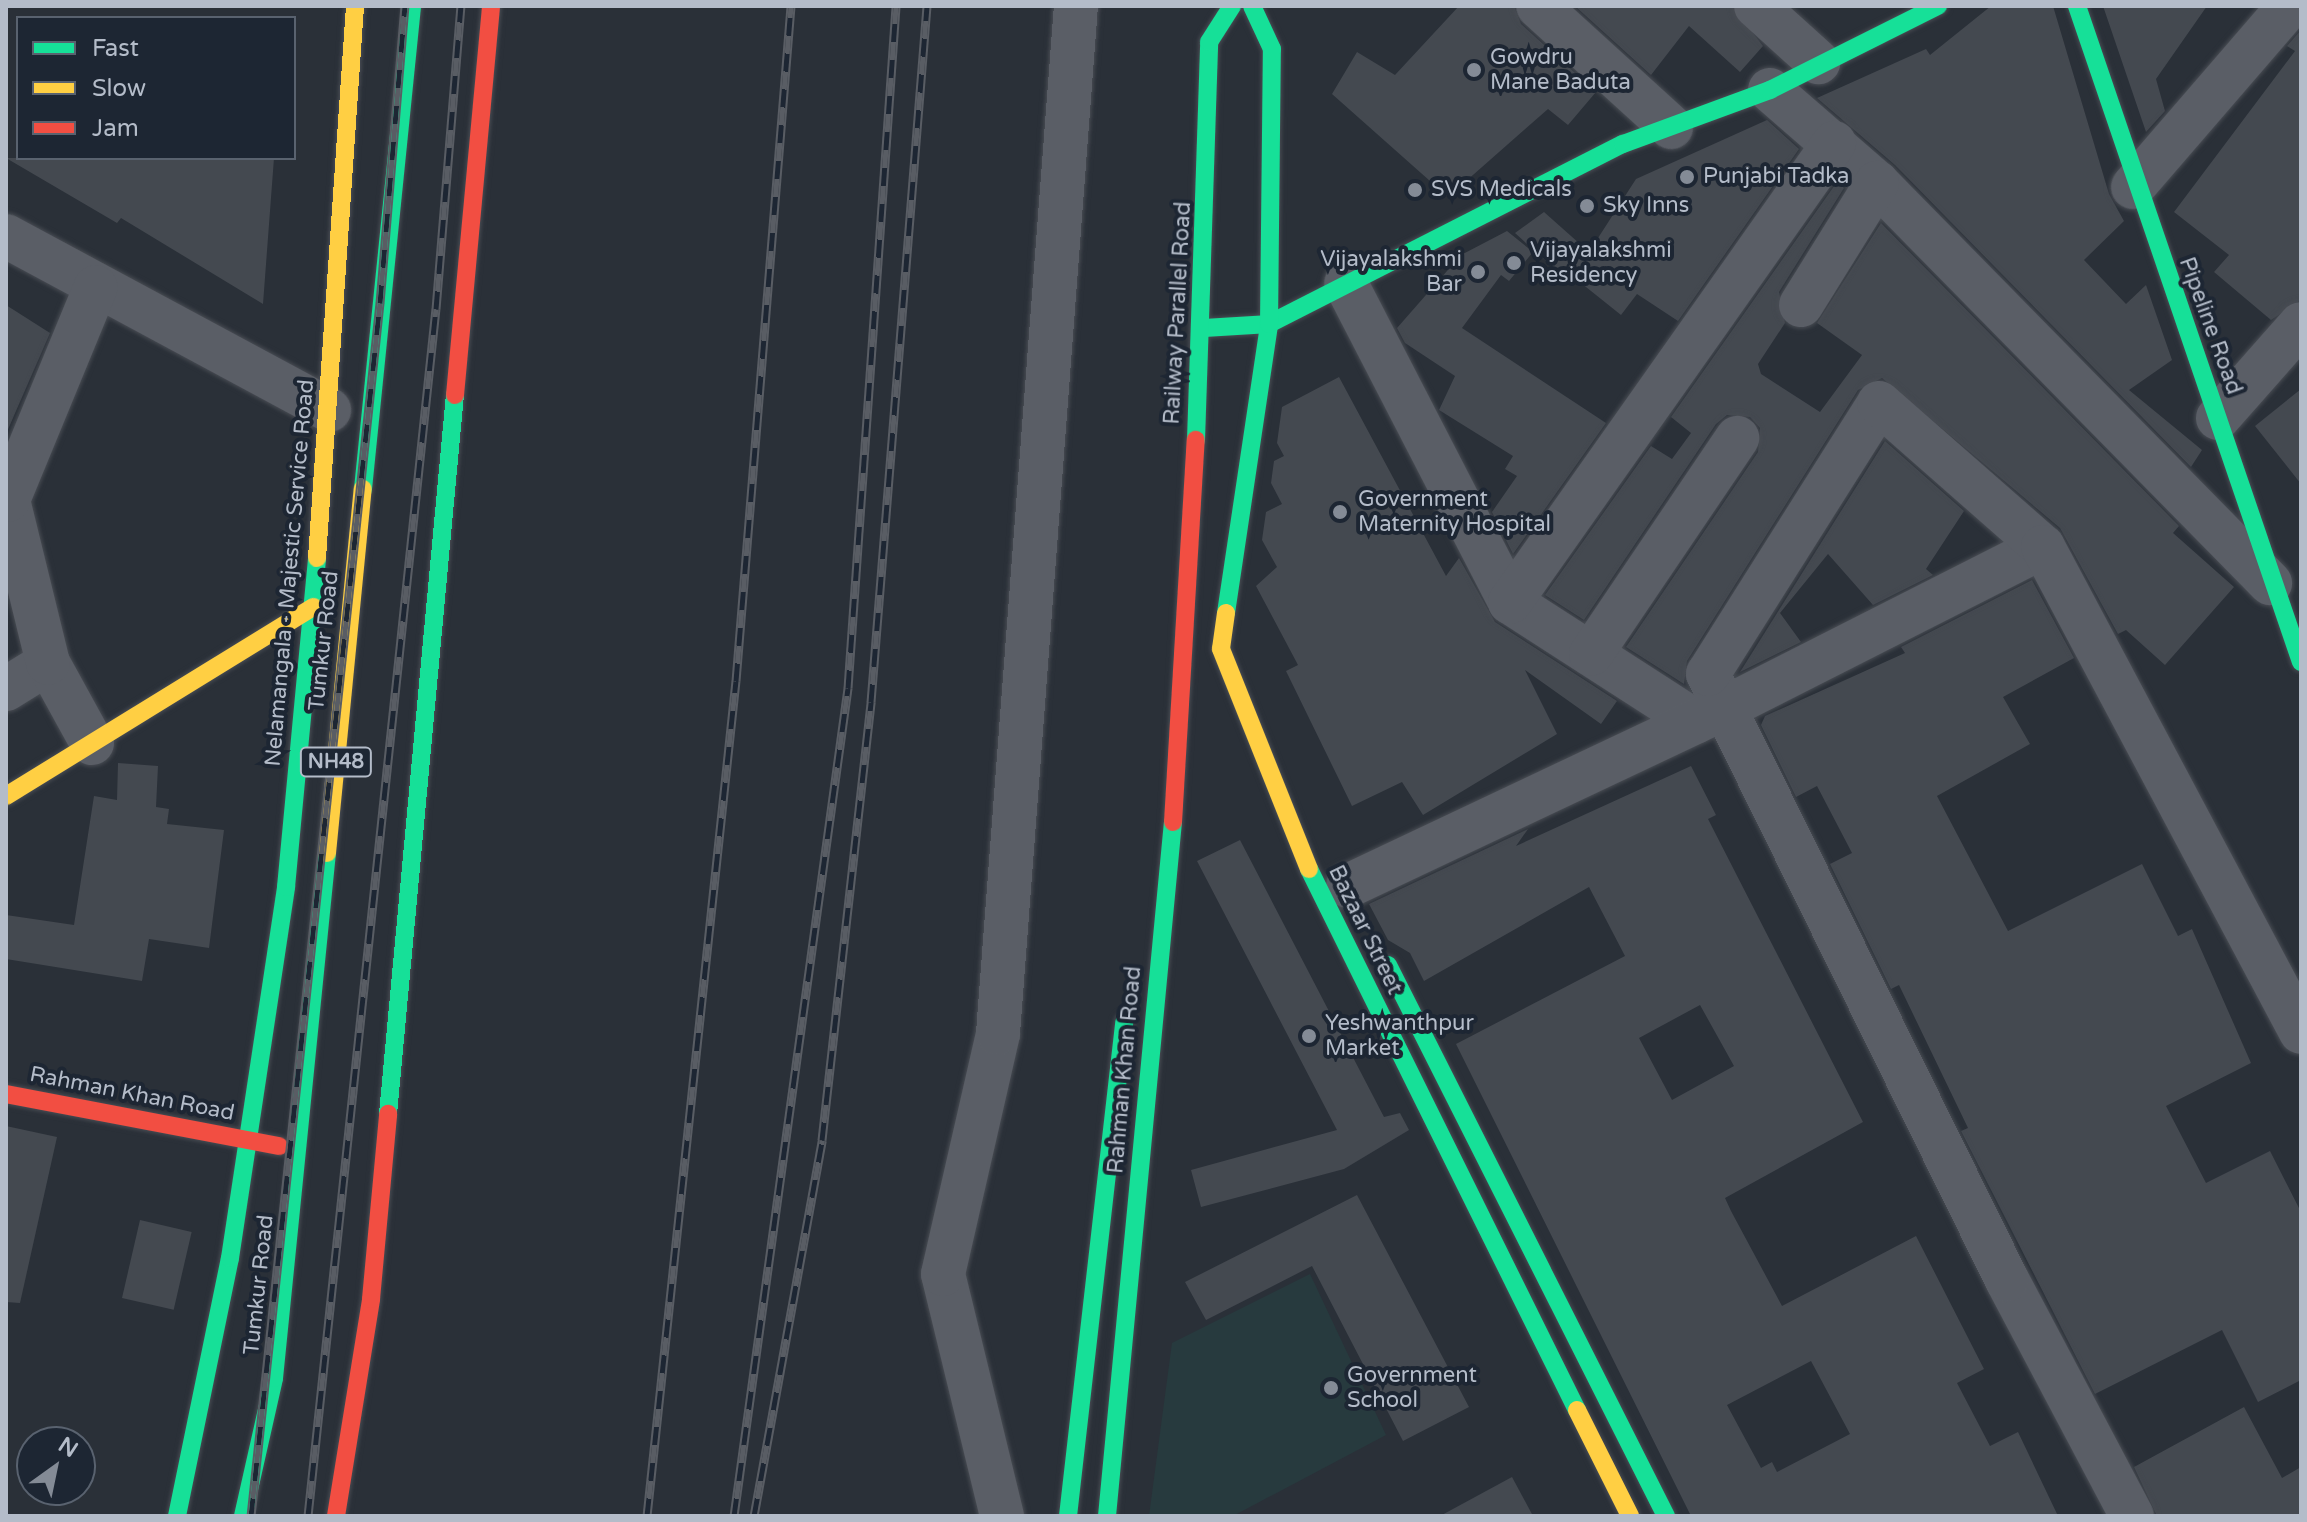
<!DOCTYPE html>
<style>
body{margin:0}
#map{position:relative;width:2307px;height:1522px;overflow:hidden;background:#2a3038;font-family:"Varela Round",sans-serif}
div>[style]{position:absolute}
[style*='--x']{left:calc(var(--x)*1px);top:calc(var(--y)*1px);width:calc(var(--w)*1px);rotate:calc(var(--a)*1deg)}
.green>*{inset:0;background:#273a3e}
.building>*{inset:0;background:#444950;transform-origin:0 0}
.roads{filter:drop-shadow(0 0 2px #484c53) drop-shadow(0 0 2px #484c53)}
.street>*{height:44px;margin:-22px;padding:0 22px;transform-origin:22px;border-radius:22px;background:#5a5e66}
.fast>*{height:18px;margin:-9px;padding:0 9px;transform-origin:9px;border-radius:9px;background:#16e098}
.slow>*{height:18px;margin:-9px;padding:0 9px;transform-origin:9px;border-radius:9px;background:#ffcf43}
.jam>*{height:18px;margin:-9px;padding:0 9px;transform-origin:9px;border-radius:9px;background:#f24e42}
.rail>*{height:9px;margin-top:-4.5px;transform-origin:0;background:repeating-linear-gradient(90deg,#1d2633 0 18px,#595d64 0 36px);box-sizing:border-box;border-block:2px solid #595d64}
.dots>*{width:22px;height:22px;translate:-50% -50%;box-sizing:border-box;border:4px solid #1d2633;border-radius:50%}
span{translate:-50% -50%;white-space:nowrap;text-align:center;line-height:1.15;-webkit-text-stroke:8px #1d2633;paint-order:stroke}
.shield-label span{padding:2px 6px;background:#1d2633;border:2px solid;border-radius:6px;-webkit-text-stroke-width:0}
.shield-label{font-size:20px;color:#b4bcc9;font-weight:700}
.poi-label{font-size:22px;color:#b4bcc9}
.left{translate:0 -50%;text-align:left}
.right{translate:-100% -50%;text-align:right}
.street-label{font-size:22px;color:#b4bcc9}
.frame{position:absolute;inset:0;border:8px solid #b4bcc9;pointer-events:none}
.legend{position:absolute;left:16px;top:16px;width:280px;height:144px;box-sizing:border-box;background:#1d2633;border:2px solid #59626f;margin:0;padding:10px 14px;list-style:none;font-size:24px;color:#b4bcc9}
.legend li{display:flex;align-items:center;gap:16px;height:40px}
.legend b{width:40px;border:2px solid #59626f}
.north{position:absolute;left:16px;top:1426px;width:80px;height:80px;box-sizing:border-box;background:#1d2633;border:2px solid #59626f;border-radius:50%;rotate:33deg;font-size:22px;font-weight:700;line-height:32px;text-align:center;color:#b4bcc9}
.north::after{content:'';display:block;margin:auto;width:28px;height:36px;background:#848b96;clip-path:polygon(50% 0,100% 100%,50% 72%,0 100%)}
</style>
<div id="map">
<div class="green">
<div style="clip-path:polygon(1310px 1274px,1386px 1435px,1233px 1516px,1149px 1516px,1172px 1343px)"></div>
</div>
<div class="building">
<div style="clip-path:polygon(1459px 6px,1514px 6px,1521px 24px,1596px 92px,1568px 125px,1548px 109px,1448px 197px,1332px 94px,1357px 52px,1395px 75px)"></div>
<div style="clip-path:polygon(1575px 6px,1732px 6px,1763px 46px,1740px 72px,1689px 26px,1651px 75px)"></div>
<div style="clip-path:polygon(1991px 6px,2053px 6px,2109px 194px,2124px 221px,2084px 260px,2126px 304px,2146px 285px,2172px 360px,2129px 390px,2202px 450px,2191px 467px,1895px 165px,1817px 98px,1926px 49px,1930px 55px)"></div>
<div style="clip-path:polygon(2103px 6px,2207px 6px,2156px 79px,2165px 111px,2146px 132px)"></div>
<div style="clip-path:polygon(2301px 30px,2301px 300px,2271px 320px,2214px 272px,2229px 255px,2174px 212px,2295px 51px,2287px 46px)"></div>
<div style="clip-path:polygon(1767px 120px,1799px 149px,1678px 321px,1637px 294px,1621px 315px,1576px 279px,1571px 284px,1515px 233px,1544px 212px,1589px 252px,1636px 179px)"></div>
<div style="clip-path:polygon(6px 158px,274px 158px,263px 304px,121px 218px,117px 223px)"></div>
<div style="clip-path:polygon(1837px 182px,1844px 188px,1779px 292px,1785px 323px,1758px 364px,1761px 374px,1820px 412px,1862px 355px,1817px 323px,1881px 223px,2179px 526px,2173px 533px,2234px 587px,2165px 665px,2126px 630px,2118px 634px,2060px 528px,1882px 378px,1858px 390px,1687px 661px,1684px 684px,1626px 647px,1758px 452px,1760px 428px,1750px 417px,1727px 415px,1716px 424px,1584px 620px,1545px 595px,1651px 446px,1672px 459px,1691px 433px,1671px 417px)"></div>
<div style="clip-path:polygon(1507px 231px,1533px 252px,1509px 281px,1501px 275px,1462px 328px,1606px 423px,1513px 554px,1492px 512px,1517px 476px,1505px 469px,1513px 456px,1439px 410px,1455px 376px,1405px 343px,1397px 328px,1461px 255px)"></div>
<div style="clip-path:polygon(6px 305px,50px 333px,6px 434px)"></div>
<div style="clip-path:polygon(1339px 377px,1446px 576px,1459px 558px,1495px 622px,1617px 701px,1601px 724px,1525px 670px,1557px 734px,1423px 815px,1402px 782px,1352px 806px,1286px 671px,1298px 665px,1256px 586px,1277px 567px,1262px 540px,1266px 512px,1282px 504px,1271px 483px,1274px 461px,1284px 456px,1277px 443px,1282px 407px)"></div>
<div style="clip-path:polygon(2301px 389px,2301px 484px,2255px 426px)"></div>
<div style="clip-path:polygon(1885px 441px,1964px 511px,1926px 569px,1933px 575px,1873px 605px,1828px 554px,1780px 613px,1801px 642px,1740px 672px)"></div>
<div style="clip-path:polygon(2032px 580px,2074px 658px,2003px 697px,2030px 744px,1937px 796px,2008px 931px,2142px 864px,2178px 936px,2192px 929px,2251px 1063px,2166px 1106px,2206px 1183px,2270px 1151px,2301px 1212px,2301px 1380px,2258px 1402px,2222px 1330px,2095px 1394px,1961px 1131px,1968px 1128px,1899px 985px,1891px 989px,1830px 864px,1852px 853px,1817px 786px,1796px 797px,1761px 725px,1765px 716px,1905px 653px,1901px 647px)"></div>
<div style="clip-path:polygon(118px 763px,158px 766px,156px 807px,169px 809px,167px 824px,224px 830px,209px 948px,149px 939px,142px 981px,6px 959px,6px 915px,74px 925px,94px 796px,117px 800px)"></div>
<div style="clip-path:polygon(evenodd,1691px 766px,1716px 815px,1708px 819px,1863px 1122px,1725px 1198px,1731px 1211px,1782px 1306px,1916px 1236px,1984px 1369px,1957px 1383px,1990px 1446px,2018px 1432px,2058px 1516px,1691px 1516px,1456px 1044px,1625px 956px,1589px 887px,1424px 981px,1410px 953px,1388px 940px,1369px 904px,1528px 829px,1516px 846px,1691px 766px,1700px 1005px,1734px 1066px,1672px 1100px,1639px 1038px,1700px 1005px,1691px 766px,1811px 1361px,1850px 1434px,1777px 1472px,1772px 1462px,1761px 1468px,1727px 1405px,1811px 1361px)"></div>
<div style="clip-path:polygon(1240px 840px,1384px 1117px,1400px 1113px,1409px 1130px,1344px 1169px,1201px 1207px,1191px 1170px,1337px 1130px,1197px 861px)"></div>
<div style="clip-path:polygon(6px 1126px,57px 1137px,20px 1303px,6px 1302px)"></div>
<div style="clip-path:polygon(1357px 1195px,1469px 1407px,1403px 1441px,1312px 1266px,1206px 1320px,1185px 1282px)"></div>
<div style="left:140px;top:1220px;width:53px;height:80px;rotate:13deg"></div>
<div style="clip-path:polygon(2244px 1407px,2282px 1478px,2301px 1467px,2301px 1516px,2157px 1516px,2134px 1467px)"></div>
<div style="clip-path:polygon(1512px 1477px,1533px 1516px,1440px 1516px)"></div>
</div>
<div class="roads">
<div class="street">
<div style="--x:1538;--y:6;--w:180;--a:42.3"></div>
<div style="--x:1756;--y:6;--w:84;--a:42.1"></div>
<div style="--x:1770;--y:90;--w:142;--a:41"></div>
<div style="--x:1877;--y:183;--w:561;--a:45.51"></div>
<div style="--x:2133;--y:187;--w:239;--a:-49.2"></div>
<div style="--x:6;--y:236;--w:367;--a:28.3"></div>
<div style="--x:1346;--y:284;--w:358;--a:62.7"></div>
<div style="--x:1510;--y:602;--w:221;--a:32.8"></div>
<div style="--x:1801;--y:305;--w:144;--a:-58.1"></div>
<div style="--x:2218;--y:418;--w:125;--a:-48.6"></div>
<div style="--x:1510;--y:602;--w:562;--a:-54.78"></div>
<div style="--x:1591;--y:654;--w:261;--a:-55.9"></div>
<div style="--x:6;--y:689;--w:49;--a:-31.8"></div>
<div style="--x:92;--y:743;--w:91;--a:-118.8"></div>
<div style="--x:48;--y:663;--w:168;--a:-103.8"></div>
<div style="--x:8;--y:500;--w:230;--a:-67.6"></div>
<div style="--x:1348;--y:886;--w:419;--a:-25.3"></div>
<div style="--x:1727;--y:707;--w:354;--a:-26.9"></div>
<div style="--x:1002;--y:1516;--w:249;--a:-103.7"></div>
<div style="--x:943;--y:1274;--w:247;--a:-77.1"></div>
<div style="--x:998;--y:1033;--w:1030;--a:-85.66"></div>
<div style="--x:2132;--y:1516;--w:267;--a:-117.9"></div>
<div style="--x:2007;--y:1280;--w:676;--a:-116.26"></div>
<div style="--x:1708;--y:674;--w:320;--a:-57.7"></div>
<div style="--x:1879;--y:403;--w:218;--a:41.3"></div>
<div style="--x:2043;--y:547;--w:549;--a:61.99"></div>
</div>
<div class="fast">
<div style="--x:2077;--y:6;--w:693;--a:71.15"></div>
<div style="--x:1205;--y:328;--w:64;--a:-3.6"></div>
<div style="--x:1269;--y:324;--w:397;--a:-27"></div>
<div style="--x:1623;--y:144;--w:157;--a:-20.2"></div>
<div style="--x:1770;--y:90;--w:188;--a:-26.6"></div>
<div style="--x:1196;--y:440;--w:398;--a:-88.1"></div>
<div style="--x:1209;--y:42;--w:43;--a:-57.4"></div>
<div style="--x:363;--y:489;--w:485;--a:-84.2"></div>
<div style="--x:1226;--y:613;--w:292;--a:-81.5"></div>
<div style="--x:1269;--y:324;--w:275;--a:-89.4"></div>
<div style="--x:1272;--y:49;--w:47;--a:-114.9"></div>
<div style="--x:1309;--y:869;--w:604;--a:63.65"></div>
<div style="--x:1388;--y:965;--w:617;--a:63.23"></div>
<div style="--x:388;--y:1114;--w:722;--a:-84.68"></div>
<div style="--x:177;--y:1516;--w:263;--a:-78.4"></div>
<div style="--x:230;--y:1258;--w:375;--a:-81.4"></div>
<div style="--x:286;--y:887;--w:330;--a:-84.6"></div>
<div style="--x:243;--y:1516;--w:141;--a:-77.3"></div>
<div style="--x:274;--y:1378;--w:528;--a:-84.24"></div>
<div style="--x:1068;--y:1516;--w:497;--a:-83.5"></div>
<div style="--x:1107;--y:1516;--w:697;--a:-84.57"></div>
</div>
<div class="slow">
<div style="--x:317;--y:558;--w:553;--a:-86.06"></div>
<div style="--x:1226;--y:613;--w:36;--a:98"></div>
<div style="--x:1221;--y:649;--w:237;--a:68.2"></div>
<div style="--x:6;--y:796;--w:361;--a:-31.6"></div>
<div style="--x:327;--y:853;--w:366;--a:-84.4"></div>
<div style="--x:1577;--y:1410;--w:119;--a:63.4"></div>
</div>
<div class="jam">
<div style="--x:455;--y:395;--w:391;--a:-84.7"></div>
<div style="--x:1173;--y:822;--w:383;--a:-86.6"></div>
<div style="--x:6;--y:1094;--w:278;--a:10.8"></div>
<div style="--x:336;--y:1516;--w:220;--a:-80.8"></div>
<div style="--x:371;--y:1299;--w:186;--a:-84.7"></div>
</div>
</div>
<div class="rail">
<div style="--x:251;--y:1516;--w:1220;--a:-83.93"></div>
<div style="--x:380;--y:303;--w:298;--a:-85.2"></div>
<div style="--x:308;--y:1516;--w:1214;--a:-83.95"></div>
<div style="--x:436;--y:309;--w:304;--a:-85.3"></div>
<div style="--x:647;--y:1516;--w:840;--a:-83.92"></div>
<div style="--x:736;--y:681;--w:677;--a:-85.34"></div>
<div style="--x:734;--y:1516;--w:836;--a:-82.16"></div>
<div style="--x:848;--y:688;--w:684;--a:-85.97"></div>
<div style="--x:754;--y:1516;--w:382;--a:-79.7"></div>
<div style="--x:822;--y:1140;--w:441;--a:-83.6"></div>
<div style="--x:871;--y:702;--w:698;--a:-85.4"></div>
</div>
<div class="dots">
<div style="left:1474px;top:70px;background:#848b96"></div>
<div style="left:1687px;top:177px;background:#848b96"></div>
<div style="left:1415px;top:190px;background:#848b96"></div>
<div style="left:1587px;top:206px;background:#848b96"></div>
<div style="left:1514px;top:263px;background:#848b96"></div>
<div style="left:1478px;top:272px;background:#848b96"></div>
<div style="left:1340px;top:512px;background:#848b96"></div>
<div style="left:1309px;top:1036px;background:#848b96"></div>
<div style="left:1331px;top:1388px;background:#848b96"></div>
</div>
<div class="shield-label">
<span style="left:336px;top:762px">NH48</span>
</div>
<div class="poi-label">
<span class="left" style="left:1490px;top:70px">Gowdru<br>Mane Baduta</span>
<span class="left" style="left:1703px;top:177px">Punjabi Tadka</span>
<span class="left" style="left:1431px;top:190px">SVS Medicals</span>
<span class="left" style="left:1603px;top:206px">Sky Inns</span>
<span class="left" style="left:1530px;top:263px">Vijayalakshmi<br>Residency</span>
<span class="right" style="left:1462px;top:272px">Vijayalakshmi<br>Bar</span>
<span class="left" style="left:1358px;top:512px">Government<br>Maternity Hospital</span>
<span class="left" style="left:1325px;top:1036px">Yeshwanthpur<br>Market</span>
<span class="left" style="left:1347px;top:1388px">Government<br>School</span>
</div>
<div class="street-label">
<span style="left:1178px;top:313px;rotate:-87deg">Railway Parallel Road</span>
<span style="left:2210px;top:326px;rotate:70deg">Pipeline Road</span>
<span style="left:290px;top:573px;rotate:-85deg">Nelamangala - Majestic Service Road</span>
<span style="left:324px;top:641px;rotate:-84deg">Tumkur Road</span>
<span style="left:1365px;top:930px;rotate:64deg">Bazaar Street</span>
<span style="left:1125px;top:1070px;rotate:-85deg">Rahman Khan Road</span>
<span style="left:132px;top:1094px;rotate:11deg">Rahman Khan Road</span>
<span style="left:259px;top:1285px;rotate:-84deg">Tumkur Road</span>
</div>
<div class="frame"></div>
<ul class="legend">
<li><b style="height:10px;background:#16e098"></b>Fast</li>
<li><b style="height:10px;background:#ffcf43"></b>Slow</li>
<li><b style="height:10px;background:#f24e42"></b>Jam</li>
</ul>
<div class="north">N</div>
</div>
